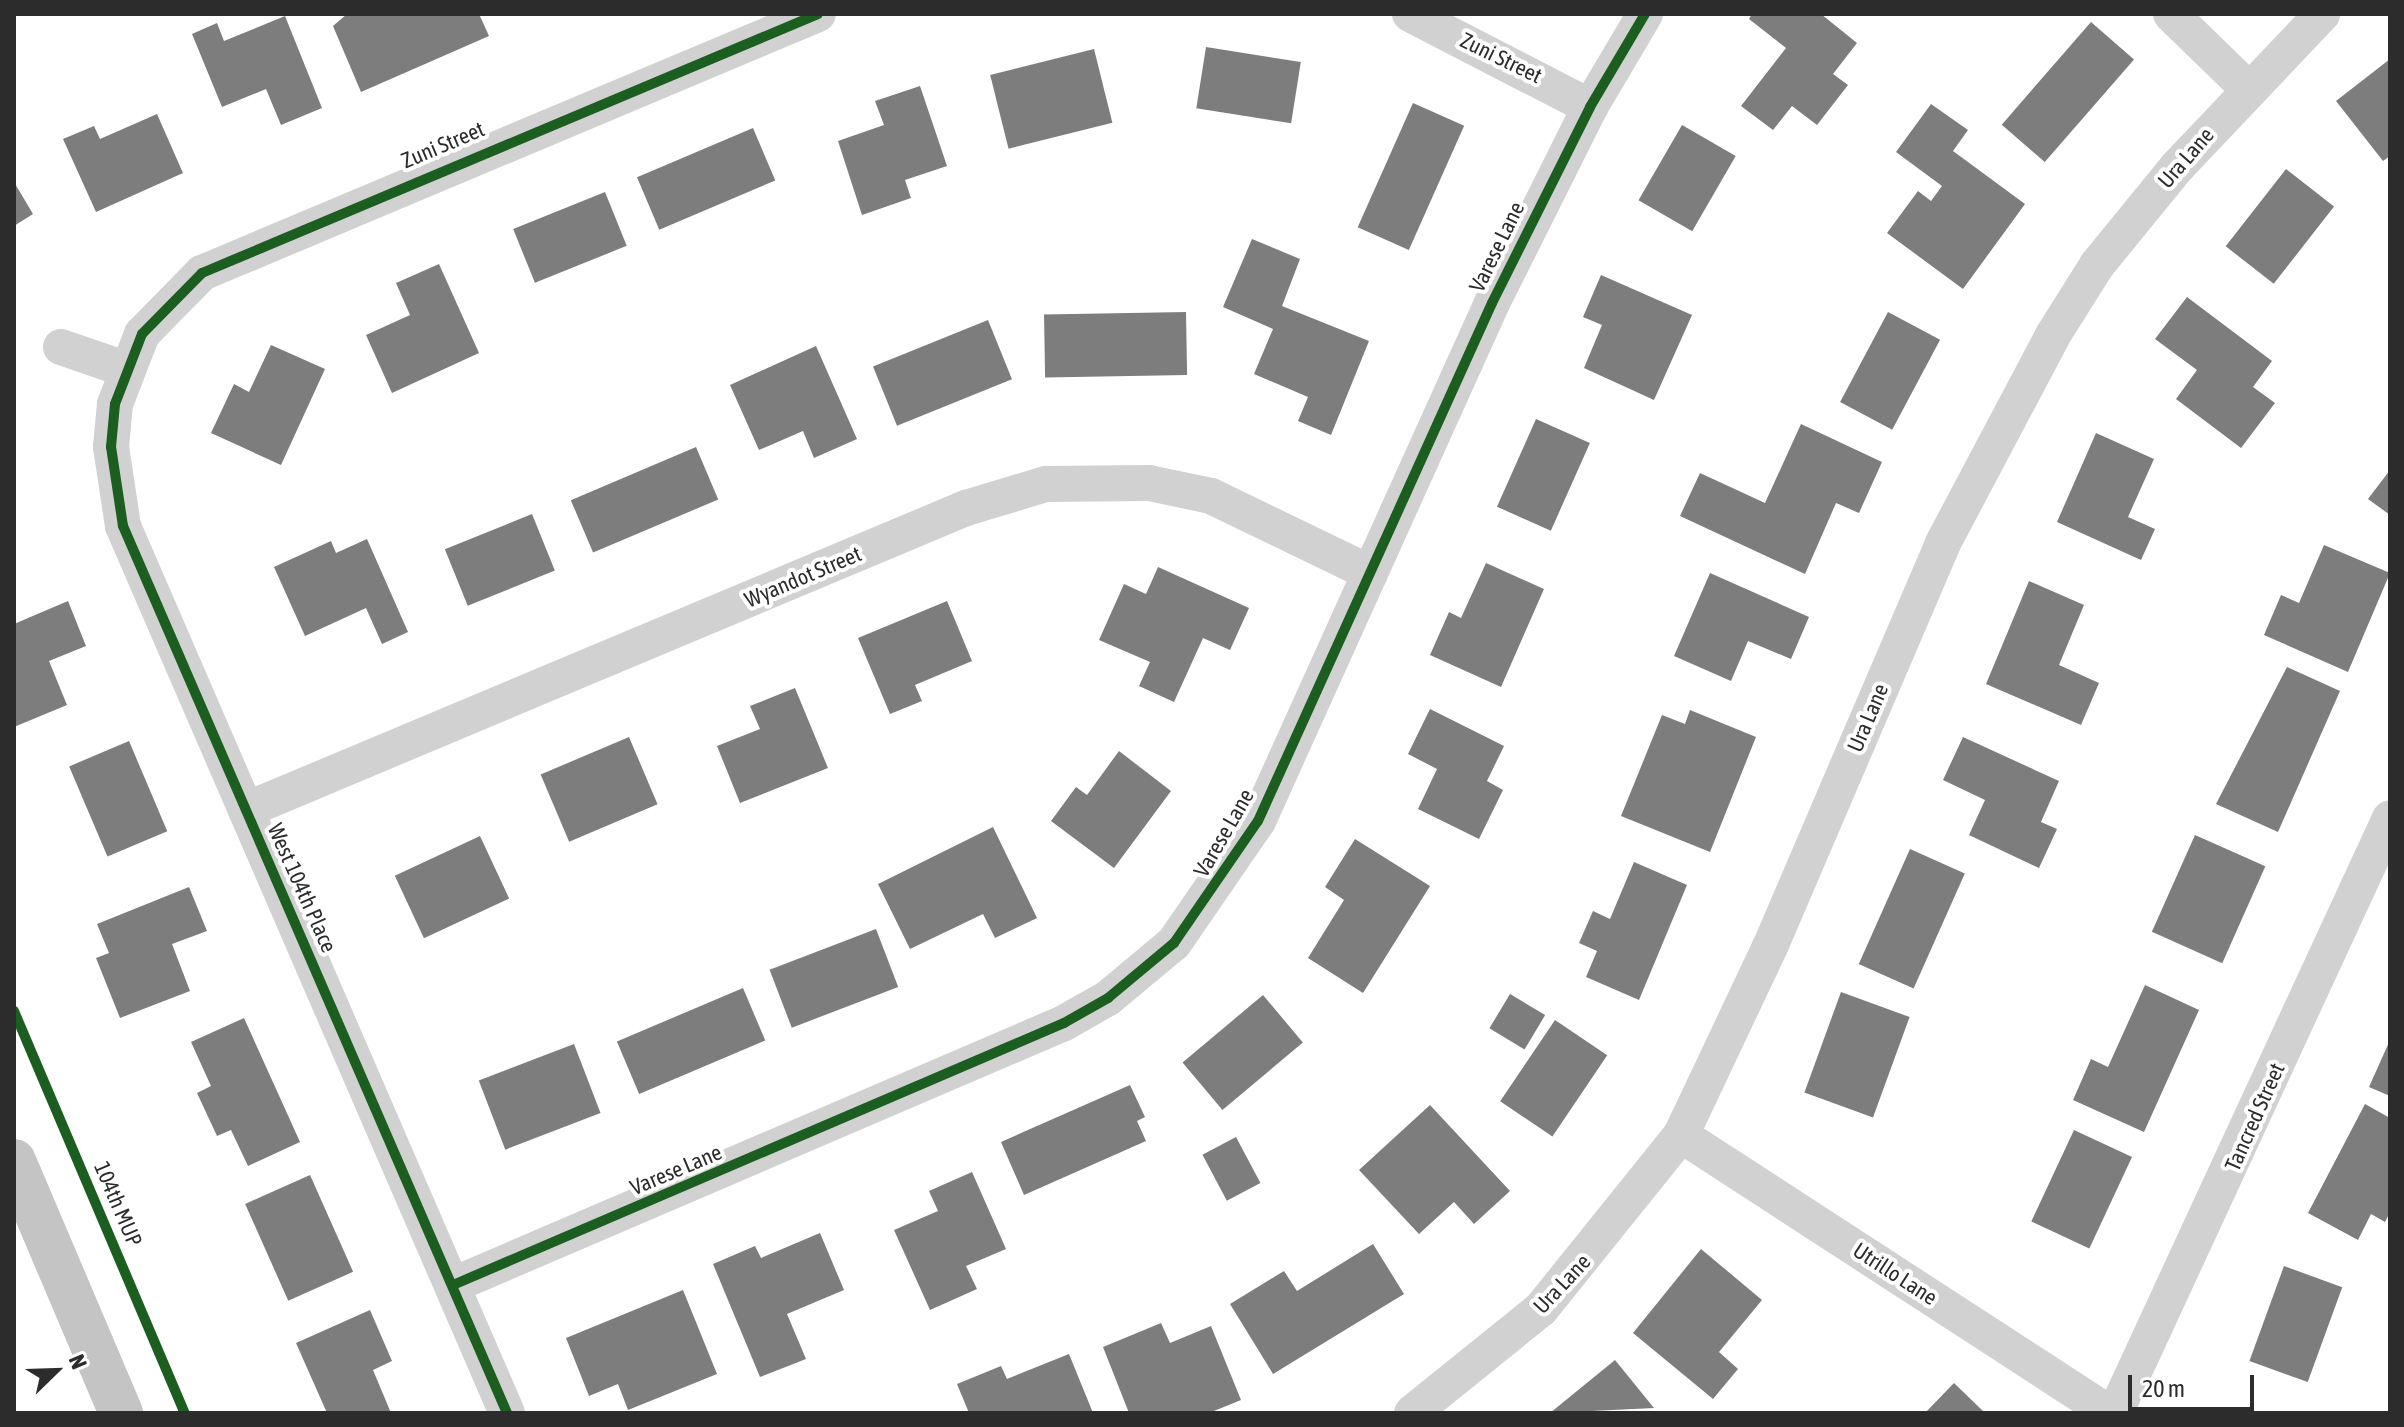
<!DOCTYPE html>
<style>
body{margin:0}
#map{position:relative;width:2404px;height:1427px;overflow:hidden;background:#fff;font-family:"Asap Condensed",sans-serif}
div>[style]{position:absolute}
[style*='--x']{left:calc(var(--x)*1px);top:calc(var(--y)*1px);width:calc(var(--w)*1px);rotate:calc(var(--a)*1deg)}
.building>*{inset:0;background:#7d7d7d;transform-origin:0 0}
.minor>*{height:36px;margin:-18px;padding:0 18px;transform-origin:18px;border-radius:18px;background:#d1d1d1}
.primary>*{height:44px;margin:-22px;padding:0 22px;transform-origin:22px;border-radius:22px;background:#c4c4c4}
.cycleway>*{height:10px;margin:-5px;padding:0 5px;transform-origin:5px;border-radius:5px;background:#1b5e20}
span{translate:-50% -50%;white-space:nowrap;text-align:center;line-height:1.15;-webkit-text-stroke:8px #fff;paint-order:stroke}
.street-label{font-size:22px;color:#2c2c2c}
.frame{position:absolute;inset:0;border:16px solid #2c2c2c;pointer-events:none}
.north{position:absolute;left:16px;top:1331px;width:80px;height:80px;-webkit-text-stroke:6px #fff;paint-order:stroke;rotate:67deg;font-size:22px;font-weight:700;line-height:32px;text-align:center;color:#2c2c2c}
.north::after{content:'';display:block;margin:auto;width:28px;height:36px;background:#2c2c2c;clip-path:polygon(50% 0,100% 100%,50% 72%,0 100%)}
.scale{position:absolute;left:2128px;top:1375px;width:126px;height:36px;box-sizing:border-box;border:4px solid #2c2c2c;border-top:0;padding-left:10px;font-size:24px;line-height:28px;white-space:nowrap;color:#2c2c2c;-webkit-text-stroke:6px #fff;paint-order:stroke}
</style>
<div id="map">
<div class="building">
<div style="clip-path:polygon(347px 14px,479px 14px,489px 36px,361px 92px,333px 26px)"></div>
<div style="clip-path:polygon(1752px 14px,1821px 14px,1857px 43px,1833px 74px,1848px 85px,1817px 125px,1792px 106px,1773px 130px,1741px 106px,1786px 48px,1749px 19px)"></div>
<div style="clip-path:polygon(285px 16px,322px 108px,281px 125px,266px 89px,222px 107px,192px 34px,217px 23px,224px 41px)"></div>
<div style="left:2091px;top:22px;width:57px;height:136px;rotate:41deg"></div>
<div style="left:1206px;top:47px;width:96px;height:62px;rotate:9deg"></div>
<div style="left:1094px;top:49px;width:76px;height:107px;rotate:76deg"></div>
<div style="clip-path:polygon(2390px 59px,2390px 156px,2383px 161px,2336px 101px)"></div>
<div style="clip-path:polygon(920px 86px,947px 166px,905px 180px,911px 198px,862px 215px,838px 141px,884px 125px,875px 101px)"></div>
<div style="left:1413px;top:103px;width:56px;height:136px;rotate:24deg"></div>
<div style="clip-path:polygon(1931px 104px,1968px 130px,1953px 151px,2025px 204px,1963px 289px,1887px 233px,1918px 191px,1931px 201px,1942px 186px,1896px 152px)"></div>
<div style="clip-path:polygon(157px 114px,183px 173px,96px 212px,63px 139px,94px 126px,100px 139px)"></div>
<div style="left:1682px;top:125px;width:62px;height:87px;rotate:30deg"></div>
<div style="left:753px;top:128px;width:57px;height:126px;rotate:67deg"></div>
<div style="left:2286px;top:169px;width:61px;height:98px;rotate:38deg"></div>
<div style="clip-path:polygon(14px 182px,33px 214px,14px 226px)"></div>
<div style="left:605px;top:192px;width:58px;height:99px;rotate:68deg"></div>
<div style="clip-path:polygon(1252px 239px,1300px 259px,1282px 306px,1369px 341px,1331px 435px,1298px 421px,1308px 397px,1254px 374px,1273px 329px,1223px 307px)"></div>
<div style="clip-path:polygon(439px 264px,479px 353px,392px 393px,366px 335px,410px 315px,396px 283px)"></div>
<div style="clip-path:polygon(1601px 275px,1692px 315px,1654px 400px,1584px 368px,1602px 325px,1583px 317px)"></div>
<div style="clip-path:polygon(2187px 297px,2272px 361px,2253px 387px,2275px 403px,2241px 448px,2176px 399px,2197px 370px,2155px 339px)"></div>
<div style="left:1186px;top:312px;width:63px;height:142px;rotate:89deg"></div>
<div style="left:1888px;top:312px;width:59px;height:102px;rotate:28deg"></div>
<div style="left:988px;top:320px;width:64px;height:124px;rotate:68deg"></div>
<div style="clip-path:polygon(271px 345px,325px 369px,281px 465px,211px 433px,234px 384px,249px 392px)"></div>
<div style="clip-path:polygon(816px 346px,857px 439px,814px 458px,803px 431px,759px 450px,730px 385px)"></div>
<div style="left:1536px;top:419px;width:59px;height:96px;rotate:24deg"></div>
<div style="clip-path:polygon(1801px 424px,1882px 462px,1859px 513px,1836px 503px,1805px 574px,1680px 516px,1700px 473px,1765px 503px)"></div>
<div style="clip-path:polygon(2096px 433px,2154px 459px,2128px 517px,2155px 529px,2141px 560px,2057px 522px)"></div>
<div style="left:696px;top:447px;width:57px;height:136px;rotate:67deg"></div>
<div style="clip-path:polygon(2390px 470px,2390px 515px,2368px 499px)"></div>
<div style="left:532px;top:514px;width:61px;height:94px;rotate:68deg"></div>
<div style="clip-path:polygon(367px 539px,408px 632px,382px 644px,366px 608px,305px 636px,274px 567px,331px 541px,336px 553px)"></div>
<div style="clip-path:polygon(2324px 545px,2390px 573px,2348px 672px,2264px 635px,2281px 595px,2299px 603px)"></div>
<div style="clip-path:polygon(1486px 563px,1544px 589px,1501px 687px,1430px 655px,1449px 612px,1461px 618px)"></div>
<div style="clip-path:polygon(1158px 567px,1249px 608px,1230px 650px,1203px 638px,1174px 702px,1139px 686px,1150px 662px,1099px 640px,1124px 584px,1146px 594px)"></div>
<div style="clip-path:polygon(1710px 573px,1809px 617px,1791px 659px,1748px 641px,1731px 681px,1674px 656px)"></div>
<div style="clip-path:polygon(2029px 581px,2084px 605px,2059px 665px,2099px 683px,2081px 725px,1986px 684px)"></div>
<div style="clip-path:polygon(68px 601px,86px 646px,49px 661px,67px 705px,14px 727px,14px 624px)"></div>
<div style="clip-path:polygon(947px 601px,972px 661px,915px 685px,922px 701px,890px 714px,858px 638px)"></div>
<div style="clip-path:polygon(2287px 667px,2340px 691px,2278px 832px,2216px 804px)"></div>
<div style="clip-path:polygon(795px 688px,828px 768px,740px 803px,717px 746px,760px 729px,750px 706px)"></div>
<div style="clip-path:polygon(1430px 709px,1504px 746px,1487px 781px,1503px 790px,1479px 839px,1418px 809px,1437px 769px,1408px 754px)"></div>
<div style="clip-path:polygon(1690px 710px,1756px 737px,1710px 852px,1621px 816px,1662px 715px,1685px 724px)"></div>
<div style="left:629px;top:737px;width:73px;height:96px;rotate:67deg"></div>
<div style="clip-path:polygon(1963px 737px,2059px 781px,2041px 822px,2057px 829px,2039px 868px,1969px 835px,1985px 800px,1943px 780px)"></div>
<div style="left:129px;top:741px;width:98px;height:65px;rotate:67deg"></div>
<div style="clip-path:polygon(1119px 751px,1171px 791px,1114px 868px,1051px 821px,1076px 787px,1087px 795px)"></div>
<div style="clip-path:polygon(993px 827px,1037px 918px,995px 938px,983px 914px,910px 949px,878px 884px)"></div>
<div style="left:2195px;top:835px;width:77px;height:106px;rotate:24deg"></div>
<div style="left:480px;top:836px;width:69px;height:94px;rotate:65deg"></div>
<div style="clip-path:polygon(1355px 839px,1430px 886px,1363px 993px,1308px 958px,1344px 900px,1325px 887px)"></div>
<div style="left:1910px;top:849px;width:60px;height:126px;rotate:24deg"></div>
<div style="clip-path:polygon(1634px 862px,1687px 885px,1639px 1000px,1586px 977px,1597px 951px,1579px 943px,1593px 911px,1610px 919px)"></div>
<div style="clip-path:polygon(189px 887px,207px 931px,172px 944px,190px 991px,120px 1018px,96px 958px,109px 953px,97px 924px)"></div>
<div style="left:876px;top:929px;width:62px;height:114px;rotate:69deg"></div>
<div style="clip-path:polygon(2145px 985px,2199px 1010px,2144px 1132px,2073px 1100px,2091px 1059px,2108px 1067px)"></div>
<div style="left:743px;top:988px;width:57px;height:137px;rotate:67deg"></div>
<div style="left:1841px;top:992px;width:73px;height:107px;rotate:20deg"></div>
<div style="left:1510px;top:994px;width:41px;height:40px;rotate:31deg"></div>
<div style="left:1263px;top:995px;width:62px;height:105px;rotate:50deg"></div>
<div style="clip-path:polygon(244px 1018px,300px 1142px,248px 1166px,231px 1130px,217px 1136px,197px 1093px,211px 1086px,191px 1042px)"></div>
<div style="left:1555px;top:1020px;width:63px;height:98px;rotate:34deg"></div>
<div style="clip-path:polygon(2390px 1040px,2390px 1096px,2369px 1087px)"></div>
<div style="left:574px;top:1044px;width:74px;height:102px;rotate:69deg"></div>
<div style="clip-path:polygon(1130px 1085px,1145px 1117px,1137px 1121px,1146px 1141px,1024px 1195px,1001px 1142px)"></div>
<div style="clip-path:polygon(2365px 1104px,2390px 1118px,2390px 1212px,2385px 1222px,2371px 1214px,2358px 1240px,2308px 1213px)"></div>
<div style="clip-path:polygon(1430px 1105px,1510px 1191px,1474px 1224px,1454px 1202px,1419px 1234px,1359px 1170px)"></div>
<div style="left:2074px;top:1130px;width:64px;height:101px;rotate:25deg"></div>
<div style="left:1236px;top:1137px;width:52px;height:38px;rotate:62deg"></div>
<div style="clip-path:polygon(972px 1172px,1006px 1249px,966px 1266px,977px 1289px,930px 1310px,894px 1230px,938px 1211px,929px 1191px)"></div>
<div style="left:310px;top:1175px;width:106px;height:71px;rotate:66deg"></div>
<div style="clip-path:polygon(820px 1233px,844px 1290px,787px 1314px,806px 1359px,760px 1377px,713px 1264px,755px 1246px,761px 1258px)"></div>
<div style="clip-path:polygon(1373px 1244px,1404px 1294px,1273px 1374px,1230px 1304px,1284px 1271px,1297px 1291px)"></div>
<div style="clip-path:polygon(1701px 1249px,1762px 1300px,1719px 1352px,1738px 1369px,1713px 1399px,1633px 1333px)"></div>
<div style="left:2284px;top:1266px;width:62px;height:101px;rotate:20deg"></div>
<div style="clip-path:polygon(683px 1290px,717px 1374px,628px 1410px,618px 1384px,589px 1396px,566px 1338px)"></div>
<div style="clip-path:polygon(370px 1310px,392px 1361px,373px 1370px,391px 1413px,327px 1413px,296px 1343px)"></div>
<div style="clip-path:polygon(1161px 1323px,1170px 1343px,1211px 1326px,1241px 1400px,1209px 1413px,1129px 1413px,1103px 1347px)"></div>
<div style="clip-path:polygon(1069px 1354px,1093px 1413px,969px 1413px,957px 1384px,1001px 1366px,1007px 1379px)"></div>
<div style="clip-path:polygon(1615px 1360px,1654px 1408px,1550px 1413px)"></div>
<div style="clip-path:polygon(1954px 1383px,1985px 1413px,1925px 1413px)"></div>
</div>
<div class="minor">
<div style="--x:1410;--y:14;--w:203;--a:27.3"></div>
<div style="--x:2171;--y:14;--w:107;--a:44.2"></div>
<div style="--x:61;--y:347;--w:68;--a:19"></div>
<div style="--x:246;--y:810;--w:781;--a:-22.76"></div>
<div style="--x:966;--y:508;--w:84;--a:-16.7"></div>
<div style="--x:1046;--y:484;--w:103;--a:-0.6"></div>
<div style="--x:1149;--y:483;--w:63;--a:11.8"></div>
<div style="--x:1211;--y:496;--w:177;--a:25.8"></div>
<div style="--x:1681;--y:1135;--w:510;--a:33.01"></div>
<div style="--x:453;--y:1285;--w:665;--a:-23.21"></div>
<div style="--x:1064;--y:1023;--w:51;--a:-29.6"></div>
<div style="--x:1108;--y:998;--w:86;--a:-39.8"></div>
<div style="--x:1174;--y:943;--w:148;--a:-55.5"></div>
<div style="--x:1258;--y:821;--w:568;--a:-65.69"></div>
<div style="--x:1492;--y:303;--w:219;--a:-63.4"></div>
<div style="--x:1590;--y:107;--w:108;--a:-59.4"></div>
<div style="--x:507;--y:1413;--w:967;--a:-113.41"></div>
<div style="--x:123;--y:526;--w:80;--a:-98.6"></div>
<div style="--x:111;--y:447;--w:43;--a:-84.7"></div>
<div style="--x:115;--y:404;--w:75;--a:-68.9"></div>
<div style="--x:142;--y:334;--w:86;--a:-45.5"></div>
<div style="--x:202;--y:273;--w:668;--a:-22.8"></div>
<div style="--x:1412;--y:1413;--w:166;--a:-38.9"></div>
<div style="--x:1541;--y:1309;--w:223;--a:-51.2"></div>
<div style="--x:1681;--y:1135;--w:208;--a:-64.7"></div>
<div style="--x:1770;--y:947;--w:439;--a:-66.8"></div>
<div style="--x:1943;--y:543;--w:235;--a:-62.1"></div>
<div style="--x:2053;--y:335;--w:83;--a:-57.8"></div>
<div style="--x:2097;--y:265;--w:127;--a:-50.8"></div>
<div style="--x:2177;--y:167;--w:211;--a:-46.5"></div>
<div style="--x:2115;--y:1413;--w:655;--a:-65.19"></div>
</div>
<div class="primary">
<div style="--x:14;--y:1161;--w:274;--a:67"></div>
</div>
<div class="cycleway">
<div style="--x:14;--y:1011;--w:437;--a:67"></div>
<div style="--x:453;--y:1285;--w:665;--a:-23.21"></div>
<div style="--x:1064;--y:1023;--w:51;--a:-29.6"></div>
<div style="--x:1108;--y:998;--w:86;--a:-39.8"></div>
<div style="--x:1174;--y:943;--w:148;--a:-55.5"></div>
<div style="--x:1258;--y:821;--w:568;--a:-65.69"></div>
<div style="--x:1492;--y:303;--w:219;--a:-63.4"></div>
<div style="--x:1590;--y:107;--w:108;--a:-59.4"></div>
<div style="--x:507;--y:1413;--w:967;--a:-113.41"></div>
<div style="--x:123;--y:526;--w:80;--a:-98.6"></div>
<div style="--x:111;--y:447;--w:43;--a:-84.7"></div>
<div style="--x:115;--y:404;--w:75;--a:-68.9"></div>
<div style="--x:142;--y:334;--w:86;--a:-45.5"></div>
<div style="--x:202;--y:273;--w:668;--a:-22.8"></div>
</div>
<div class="street-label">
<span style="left:1501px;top:58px;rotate:26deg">Zuni Street</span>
<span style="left:443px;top:145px;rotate:-23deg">Zuni Street</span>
<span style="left:2186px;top:158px;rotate:-49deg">Ura Lane</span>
<span style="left:1497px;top:247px;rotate:-64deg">Varese Lane</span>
<span style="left:803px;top:577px;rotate:-23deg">Wyandot Street</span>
<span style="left:1868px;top:718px;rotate:-67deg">Ura Lane</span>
<span style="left:1224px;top:833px;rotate:-60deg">Varese Lane</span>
<span style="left:302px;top:888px;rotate:66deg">West 104th Place</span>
<span style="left:2255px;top:1117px;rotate:-66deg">Tancred Street</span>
<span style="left:676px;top:1170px;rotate:-23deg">Varese Lane</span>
<span style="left:118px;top:1204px;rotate:67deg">104th MUP</span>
<span style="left:1895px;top:1274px;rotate:33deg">Utrillo Lane</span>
<span style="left:1562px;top:1284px;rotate:-47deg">Ura Lane</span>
</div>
<div class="frame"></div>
<div class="north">N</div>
<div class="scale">20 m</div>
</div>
